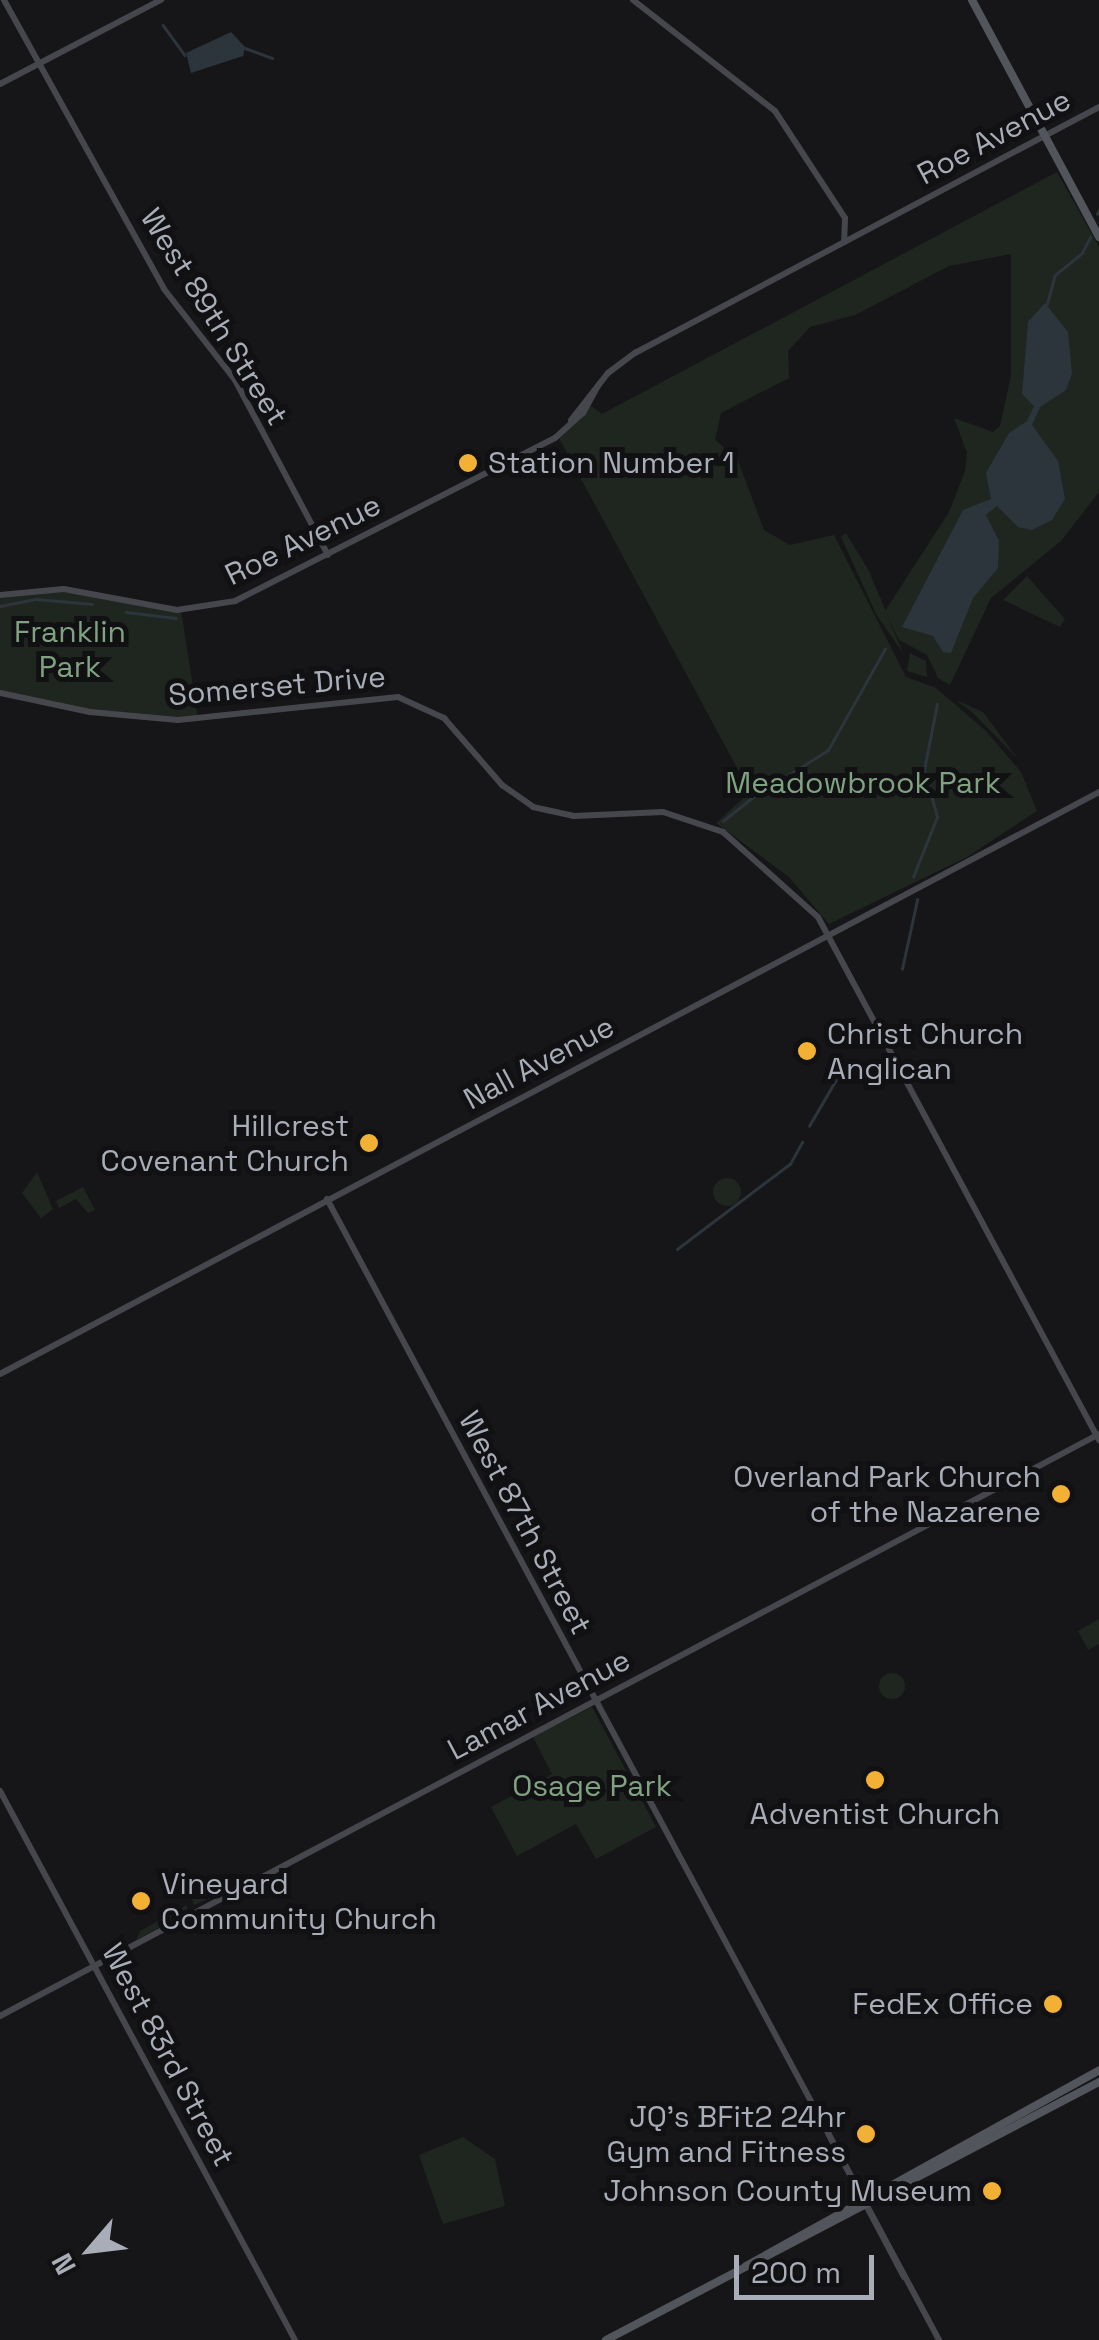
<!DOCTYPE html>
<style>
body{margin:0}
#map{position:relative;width:1099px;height:2340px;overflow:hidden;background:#161618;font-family:"Space Grotesk",sans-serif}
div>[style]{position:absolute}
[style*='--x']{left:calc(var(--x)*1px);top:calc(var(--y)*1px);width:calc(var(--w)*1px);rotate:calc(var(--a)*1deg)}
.green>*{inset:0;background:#1e261f}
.round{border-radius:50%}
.water>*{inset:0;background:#2c353c}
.stream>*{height:2.5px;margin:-1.25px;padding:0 1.25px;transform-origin:1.25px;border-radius:1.25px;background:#2c353c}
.secondary>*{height:6px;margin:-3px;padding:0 3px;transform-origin:3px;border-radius:3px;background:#45474d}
.primary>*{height:8px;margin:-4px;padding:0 4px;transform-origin:4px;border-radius:4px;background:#53555c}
.dots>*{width:28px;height:28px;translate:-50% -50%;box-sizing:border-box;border:5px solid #111113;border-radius:50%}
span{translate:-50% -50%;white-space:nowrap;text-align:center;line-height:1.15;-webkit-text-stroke:10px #111113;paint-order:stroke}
.street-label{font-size:30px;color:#a8adb8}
.poi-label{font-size:30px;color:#a8adb8}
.left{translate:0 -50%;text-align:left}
.right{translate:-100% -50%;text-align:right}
.park-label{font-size:30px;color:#7fa381}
.north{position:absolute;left:40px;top:2200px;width:100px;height:100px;-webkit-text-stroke:8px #111113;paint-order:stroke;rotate:242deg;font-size:28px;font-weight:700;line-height:40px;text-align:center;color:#a8adb8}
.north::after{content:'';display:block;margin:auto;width:35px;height:45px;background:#a8adb8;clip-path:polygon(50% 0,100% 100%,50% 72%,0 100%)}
.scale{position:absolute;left:734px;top:2255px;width:140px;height:45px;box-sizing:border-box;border:5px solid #a8adb8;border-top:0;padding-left:12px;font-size:30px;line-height:35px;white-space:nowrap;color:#a8adb8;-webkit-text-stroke:8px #111113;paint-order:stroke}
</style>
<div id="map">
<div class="green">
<div style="clip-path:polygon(1057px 172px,1099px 247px,1099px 492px,1061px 541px,991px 598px,950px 685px,938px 678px,927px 655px,899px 640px,885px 611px,949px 512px,965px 471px,967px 453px,954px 418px,993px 432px,1000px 426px,1011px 375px,1011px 254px,949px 266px,855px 315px,810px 327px,788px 351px,789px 378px,721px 413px,715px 440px,737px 458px,764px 530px,790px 545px,834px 535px,906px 677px,936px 688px,985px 730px,1021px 772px,1037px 811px,967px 857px,829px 924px,789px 877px,716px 823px,750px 792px,559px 438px,591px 406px,602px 414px)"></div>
<div style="clip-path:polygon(846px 533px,869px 571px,903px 653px,876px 614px,841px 537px)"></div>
<div style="clip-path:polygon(1027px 576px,1065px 619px,1060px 627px,1003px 600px)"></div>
<div style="clip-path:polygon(64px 589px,181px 610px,198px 719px,112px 715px,0 693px,0 595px)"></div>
<div style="clip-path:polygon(910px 653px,926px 661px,927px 677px,907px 671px)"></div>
<div style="clip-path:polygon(956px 700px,983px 712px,1018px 759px,973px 713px)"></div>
<div style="clip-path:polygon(37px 1172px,53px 1209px,41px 1218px,22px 1193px)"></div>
<div class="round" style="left:713px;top:1178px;width:28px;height:28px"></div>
<div style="clip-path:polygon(83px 1187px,95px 1210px,88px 1213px,76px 1199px,59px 1208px,56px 1201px)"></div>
<div style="clip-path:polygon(1099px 1619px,1099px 1644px,1088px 1650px,1078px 1631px)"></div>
<div class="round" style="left:879px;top:1673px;width:26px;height:26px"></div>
<div style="clip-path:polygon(592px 1707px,656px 1827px,596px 1859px,576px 1824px,517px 1856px,491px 1807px,552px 1774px,533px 1737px)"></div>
<div style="clip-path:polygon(240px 1874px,245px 1882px,194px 1905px,192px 1899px)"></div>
<div style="clip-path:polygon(187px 1905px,188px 1912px,136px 1940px,140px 1931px)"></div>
<div style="clip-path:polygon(463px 2137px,495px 2159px,505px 2206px,443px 2224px,419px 2155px)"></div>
</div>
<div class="water">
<div style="clip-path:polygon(231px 32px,245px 47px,243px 56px,191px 73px,186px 53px)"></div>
<div style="clip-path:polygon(1045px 303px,1068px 332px,1072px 374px,1066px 390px,1040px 407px,1032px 425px,1058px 461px,1065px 499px,1052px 520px,1032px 530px,1018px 527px,997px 506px,986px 515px,999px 541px,998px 568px,973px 598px,951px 653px,943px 652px,933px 636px,902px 627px,963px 510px,991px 499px,986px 473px,1009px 433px,1027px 421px,1034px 406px,1022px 394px,1028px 322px)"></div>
</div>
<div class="stream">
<div style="--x:163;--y:25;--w:37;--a:54"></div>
<div style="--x:245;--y:48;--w:29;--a:20"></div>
<div style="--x:1097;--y:214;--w:4;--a:-63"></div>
<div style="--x:1047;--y:304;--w:30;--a:-75"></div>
<div style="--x:1055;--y:275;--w:35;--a:-39"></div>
<div style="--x:1082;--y:253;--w:18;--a:-63"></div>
<div style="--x:0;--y:606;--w:37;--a:-11"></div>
<div style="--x:36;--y:599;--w:56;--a:5.1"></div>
<div style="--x:126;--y:612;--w:50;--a:6.8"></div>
<div style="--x:779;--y:781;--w:58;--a:-32.3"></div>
<div style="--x:828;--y:750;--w:116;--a:-60.6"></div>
<div style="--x:723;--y:821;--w:45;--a:-38.7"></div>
<div style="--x:913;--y:877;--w:65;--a:-68.2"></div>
<div style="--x:937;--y:817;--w:49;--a:-105.5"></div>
<div style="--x:924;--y:770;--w:67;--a:-78.9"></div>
<div style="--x:902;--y:969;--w:71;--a:-77.7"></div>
<div style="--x:809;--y:1126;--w:64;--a:-59.8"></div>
<div style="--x:677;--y:1249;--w:141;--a:-37"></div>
<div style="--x:790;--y:1164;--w:25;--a:-61"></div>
</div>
<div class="secondary">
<div style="--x:4;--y:0;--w:330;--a:61"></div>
<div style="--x:164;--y:289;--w:115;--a:52"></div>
<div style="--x:235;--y:380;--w:198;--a:62"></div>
<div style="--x:633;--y:0;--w:180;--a:38"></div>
<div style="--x:775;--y:111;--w:128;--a:56.8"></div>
<div style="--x:845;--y:218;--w:24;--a:92"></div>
<div style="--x:0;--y:84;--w:182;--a:-27.6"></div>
<div style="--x:571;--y:420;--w:60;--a:-51.8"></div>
<div style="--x:608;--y:373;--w:34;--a:-37"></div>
<div style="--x:635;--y:353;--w:525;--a:-27.93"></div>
<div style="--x:0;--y:595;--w:64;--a:-5.4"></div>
<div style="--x:64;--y:589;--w:115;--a:10.5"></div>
<div style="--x:177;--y:610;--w:59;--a:-8.8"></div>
<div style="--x:235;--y:601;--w:359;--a:-27"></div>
<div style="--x:555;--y:438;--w:38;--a:-42"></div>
<div style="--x:583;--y:413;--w:33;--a:-61"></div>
<div style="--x:0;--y:693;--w:92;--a:11.9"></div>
<div style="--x:90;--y:712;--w:88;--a:5.2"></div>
<div style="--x:178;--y:720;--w:221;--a:-6"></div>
<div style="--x:398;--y:697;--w:51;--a:24.5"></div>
<div style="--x:444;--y:718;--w:89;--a:49.1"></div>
<div style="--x:502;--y:785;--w:38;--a:35"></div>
<div style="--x:533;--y:807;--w:42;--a:12.4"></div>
<div style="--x:574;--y:816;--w:89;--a:-2.6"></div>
<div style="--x:663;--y:812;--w:63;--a:18.4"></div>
<div style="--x:723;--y:832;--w:127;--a:41.8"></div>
<div style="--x:818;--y:917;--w:594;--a:61.75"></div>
<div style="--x:327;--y:1199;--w:1295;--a:61.79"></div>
<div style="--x:0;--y:1374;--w:1244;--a:-27.9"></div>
<div style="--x:0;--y:1791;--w:623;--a:61.75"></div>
<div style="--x:0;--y:2016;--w:1244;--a:-27.9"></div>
<div style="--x:828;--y:2133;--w:163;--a:62.2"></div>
</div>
<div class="primary">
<div style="--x:972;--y:0;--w:269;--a:61.8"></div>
<div style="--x:746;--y:2266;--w:404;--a:-29"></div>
<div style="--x:606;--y:2340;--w:556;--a:-27.62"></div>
</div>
<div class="dots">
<div style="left:468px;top:463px;background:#f2b134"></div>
<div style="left:807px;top:1051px;background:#f2b134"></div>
<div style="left:369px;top:1143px;background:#f2b134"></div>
<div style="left:1061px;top:1494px;background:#f2b134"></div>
<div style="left:875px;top:1780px;background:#f2b134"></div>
<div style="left:141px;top:1901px;background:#f2b134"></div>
<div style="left:1053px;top:2004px;background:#f2b134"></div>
<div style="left:866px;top:2134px;background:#f2b134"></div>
<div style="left:992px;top:2191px;background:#f2b134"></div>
</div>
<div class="street-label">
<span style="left:994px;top:137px;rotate:-28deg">Roe Avenue</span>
<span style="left:214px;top:317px;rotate:58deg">West 89th Street</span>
<span style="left:303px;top:540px;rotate:-26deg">Roe Avenue</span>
<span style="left:277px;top:686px;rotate:-5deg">Somerset Drive</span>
<span style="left:539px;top:1063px;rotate:-28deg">Nall Avenue</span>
<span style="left:525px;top:1523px;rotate:62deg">West 87th Street</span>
<span style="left:539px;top:1705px;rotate:-28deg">Lamar Avenue</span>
<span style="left:168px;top:2055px;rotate:62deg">West 83rd Street</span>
</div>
<div class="poi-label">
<span class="left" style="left:488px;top:463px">Station Number 1</span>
<span class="left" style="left:827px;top:1051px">Christ Church<br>Anglican</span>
<span class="right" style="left:349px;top:1143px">Hillcrest<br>Covenant Church</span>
<span class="right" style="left:1041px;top:1494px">Overland Park Church<br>of the Nazarene</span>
<span style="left:875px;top:1814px">Adventist Church</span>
<span class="left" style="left:161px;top:1901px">Vineyard<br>Community Church</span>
<span class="right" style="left:1033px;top:2004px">FedEx Office</span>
<span class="right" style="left:846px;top:2134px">JQ's BFit2 24hr<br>Gym and Fitness</span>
<span class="right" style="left:972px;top:2191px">Johnson County Museum</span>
</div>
<div class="park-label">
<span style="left:70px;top:649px">Franklin<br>Park</span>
<span style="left:863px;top:783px">Meadowbrook Park</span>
<span style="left:592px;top:1786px">Osage Park</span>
</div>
<div class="north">N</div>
<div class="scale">200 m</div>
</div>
